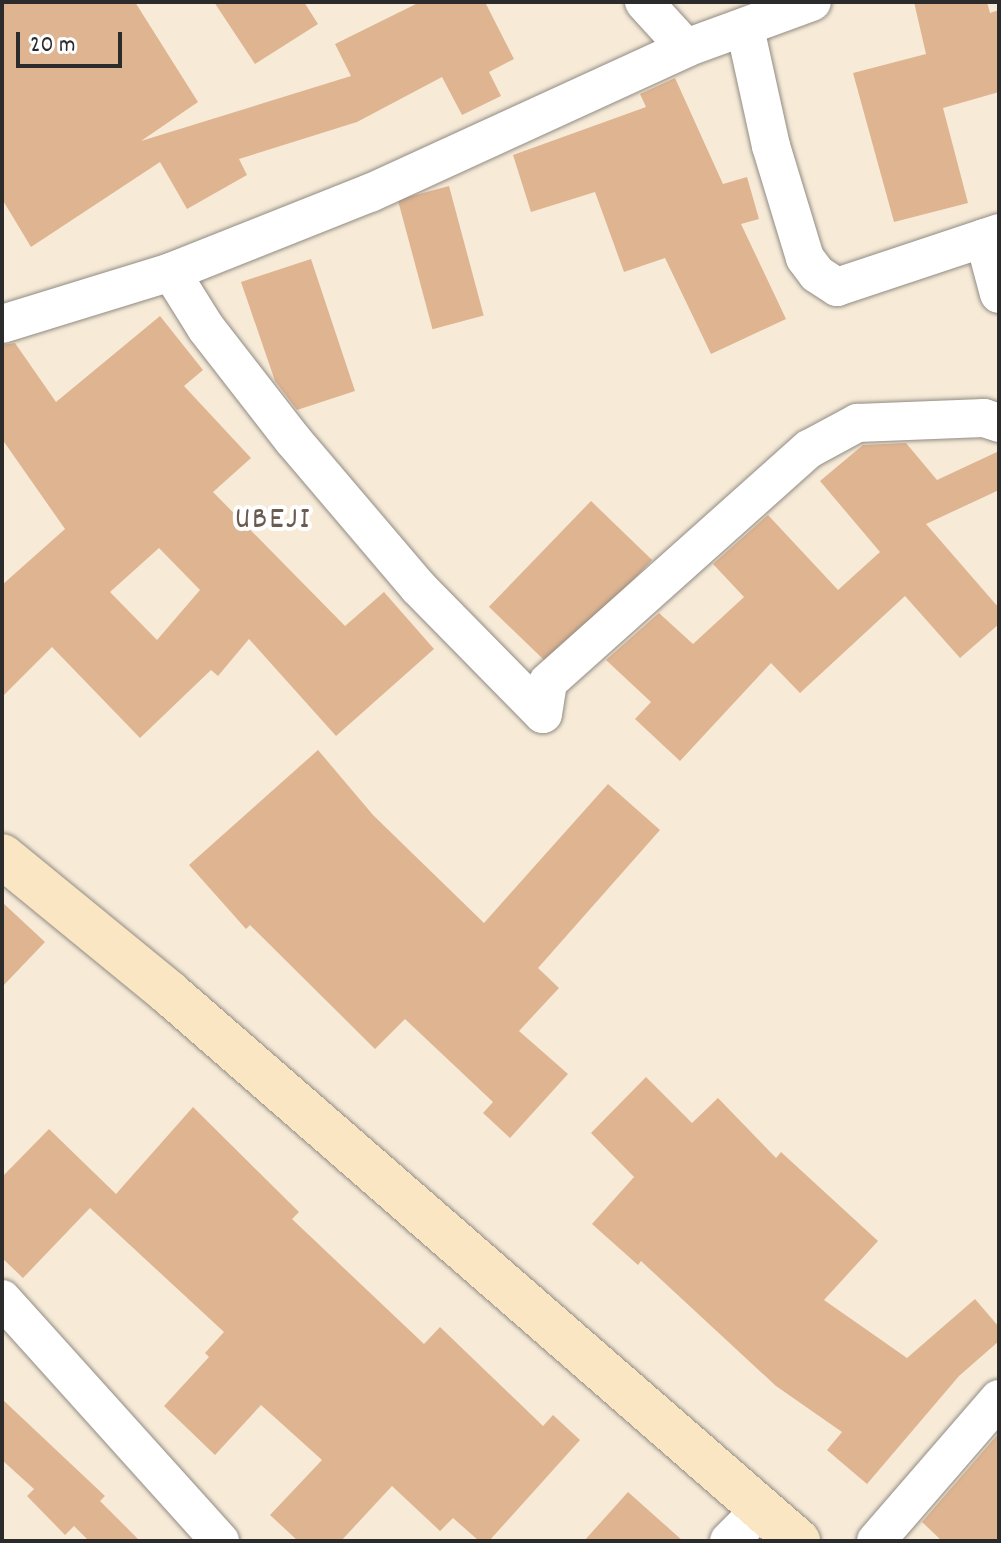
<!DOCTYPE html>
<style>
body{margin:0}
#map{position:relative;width:1001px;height:1543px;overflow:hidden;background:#f7ebd8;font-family:Dekko,sans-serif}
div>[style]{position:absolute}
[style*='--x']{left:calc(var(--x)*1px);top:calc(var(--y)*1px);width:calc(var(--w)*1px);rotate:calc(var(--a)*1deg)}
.building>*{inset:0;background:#dfb491;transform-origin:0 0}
.roads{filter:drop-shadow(0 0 2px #918b82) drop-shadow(0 0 2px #918b82)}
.street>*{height:38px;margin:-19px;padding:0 19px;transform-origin:19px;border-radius:19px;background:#fff}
.secondary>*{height:44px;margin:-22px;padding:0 22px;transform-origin:22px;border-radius:22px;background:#fbe6c4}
span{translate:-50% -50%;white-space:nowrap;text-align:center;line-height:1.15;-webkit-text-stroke:8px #fff;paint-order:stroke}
.quarter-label{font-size:32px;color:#6a5b4f;letter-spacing:2px}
.frame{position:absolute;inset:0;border:4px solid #2b2b2b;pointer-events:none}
.scale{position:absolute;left:16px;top:32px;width:106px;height:36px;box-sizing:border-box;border:4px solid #2b2b2b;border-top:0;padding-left:10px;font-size:24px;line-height:28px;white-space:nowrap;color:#2b2b2b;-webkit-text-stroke:6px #fff;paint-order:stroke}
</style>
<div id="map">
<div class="building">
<div style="clip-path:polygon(2px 2px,135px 2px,198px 102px,141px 141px,351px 76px,335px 44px,420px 2px,485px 2px,514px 59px,489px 72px,501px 96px,462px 115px,442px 77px,357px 122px,239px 159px,247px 175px,187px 209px,160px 162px,31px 247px,2px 199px)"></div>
<div style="clip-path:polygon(214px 2px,304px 2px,318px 24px,255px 64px)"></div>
<div style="clip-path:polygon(914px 2px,987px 2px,990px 13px,999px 10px,999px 92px,943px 108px,968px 203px,894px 222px,853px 73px,926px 54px)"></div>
<div style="clip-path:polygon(675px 78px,723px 184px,747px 177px,759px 219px,741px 224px,786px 319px,711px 354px,665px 258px,624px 272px,595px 192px,531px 212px,513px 155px,646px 107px,640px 94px)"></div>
<div style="left:449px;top:186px;width:134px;height:53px;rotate:75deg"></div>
<div style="clip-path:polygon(311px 259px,355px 391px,297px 410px,275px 381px,241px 282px)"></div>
<div style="clip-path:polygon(evenodd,160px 316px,203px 370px,184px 386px,251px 458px,213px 492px,345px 626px,384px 592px,434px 649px,336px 736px,249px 639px,218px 676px,211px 670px,140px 738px,52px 647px,2px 697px,2px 585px,65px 529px,2px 439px,2px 345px,15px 343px,56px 402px,160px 316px,159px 548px,200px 590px,157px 640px,110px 592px,159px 548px)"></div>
<div style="clip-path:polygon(906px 443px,937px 480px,999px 451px,999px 490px,926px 524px,999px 608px,999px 624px,960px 658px,905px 596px,800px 693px,771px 663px,680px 761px,635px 719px,651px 702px,606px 660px,659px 613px,693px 644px,744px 597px,713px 564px,768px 515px,838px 590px,880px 552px,820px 481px,863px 445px)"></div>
<div style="left:591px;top:501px;width:85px;height:147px;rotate:44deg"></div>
<div style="clip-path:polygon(318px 750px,373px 815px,484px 923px,608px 784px,660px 830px,538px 968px,559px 988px,519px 1031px,568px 1074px,510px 1138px,483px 1113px,493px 1102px,405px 1019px,375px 1049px,250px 925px,246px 929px,189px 865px)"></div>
<div style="clip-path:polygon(2px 902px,45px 942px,2px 987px)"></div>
<div style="clip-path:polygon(646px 1077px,692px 1123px,718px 1098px,776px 1158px,781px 1152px,878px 1241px,824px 1300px,907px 1358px,975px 1299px,999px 1327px,999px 1341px,959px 1376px,867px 1484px,827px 1450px,842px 1432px,776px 1386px,641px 1261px,638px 1265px,592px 1224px,634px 1177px,591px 1133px)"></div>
<div style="clip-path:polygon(193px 1107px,299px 1212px,292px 1219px,424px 1344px,440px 1327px,543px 1426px,553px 1415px,580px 1440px,489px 1541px,479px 1541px,453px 1518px,440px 1531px,392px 1486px,341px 1541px,298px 1541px,270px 1515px,322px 1460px,261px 1405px,215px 1455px,164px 1406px,209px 1357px,205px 1353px,224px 1332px,90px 1208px,23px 1278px,2px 1258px,2px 1177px,49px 1129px,116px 1194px)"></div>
<div style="clip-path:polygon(2px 1399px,105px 1496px,100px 1501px,140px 1541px,89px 1541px,74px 1526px,65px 1535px,27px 1496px,34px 1489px,2px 1460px)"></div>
<div style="clip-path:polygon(999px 1433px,999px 1541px,942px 1541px,922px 1522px)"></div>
<div style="clip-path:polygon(628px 1492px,683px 1541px,584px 1541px)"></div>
</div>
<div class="roads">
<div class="street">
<div style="--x:644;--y:2;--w:62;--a:47.6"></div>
<div style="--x:745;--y:28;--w:121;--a:77.6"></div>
<div style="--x:771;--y:146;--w:117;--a:73.1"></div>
<div style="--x:805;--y:258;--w:20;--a:53"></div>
<div style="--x:817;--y:274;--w:24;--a:33"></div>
<div style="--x:837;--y:287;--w:171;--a:-18.4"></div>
<div style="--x:984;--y:238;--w:58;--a:75"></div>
<div style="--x:171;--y:272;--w:66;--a:58"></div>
<div style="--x:206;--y:328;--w:142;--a:52.2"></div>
<div style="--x:293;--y:440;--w:193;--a:49.6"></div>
<div style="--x:418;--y:587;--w:178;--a:45.5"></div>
<div style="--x:2;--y:324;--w:177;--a:-17.1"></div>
<div style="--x:171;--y:272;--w:214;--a:-21.7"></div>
<div style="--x:370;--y:193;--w:348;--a:-24.6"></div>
<div style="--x:686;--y:48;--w:134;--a:-20.1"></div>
<div style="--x:543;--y:714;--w:32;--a:-81"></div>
<div style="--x:548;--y:682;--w:350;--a:-41.8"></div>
<div style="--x:809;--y:449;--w:55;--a:-28.4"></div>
<div style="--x:857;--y:423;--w:127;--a:-2.3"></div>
<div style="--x:984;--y:418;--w:16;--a:18"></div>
<div style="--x:2;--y:1299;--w:326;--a:48"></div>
<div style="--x:729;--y:1541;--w:45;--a:-45"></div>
<div style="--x:876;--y:1541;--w:188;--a:-49.1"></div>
</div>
<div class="secondary">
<div style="--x:2;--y:856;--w:215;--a:39.3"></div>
<div style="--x:168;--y:992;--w:836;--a:41.07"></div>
</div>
</div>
<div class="quarter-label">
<span style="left:273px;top:521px">UBEJI</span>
</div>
<div class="frame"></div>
<div class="scale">20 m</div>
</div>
